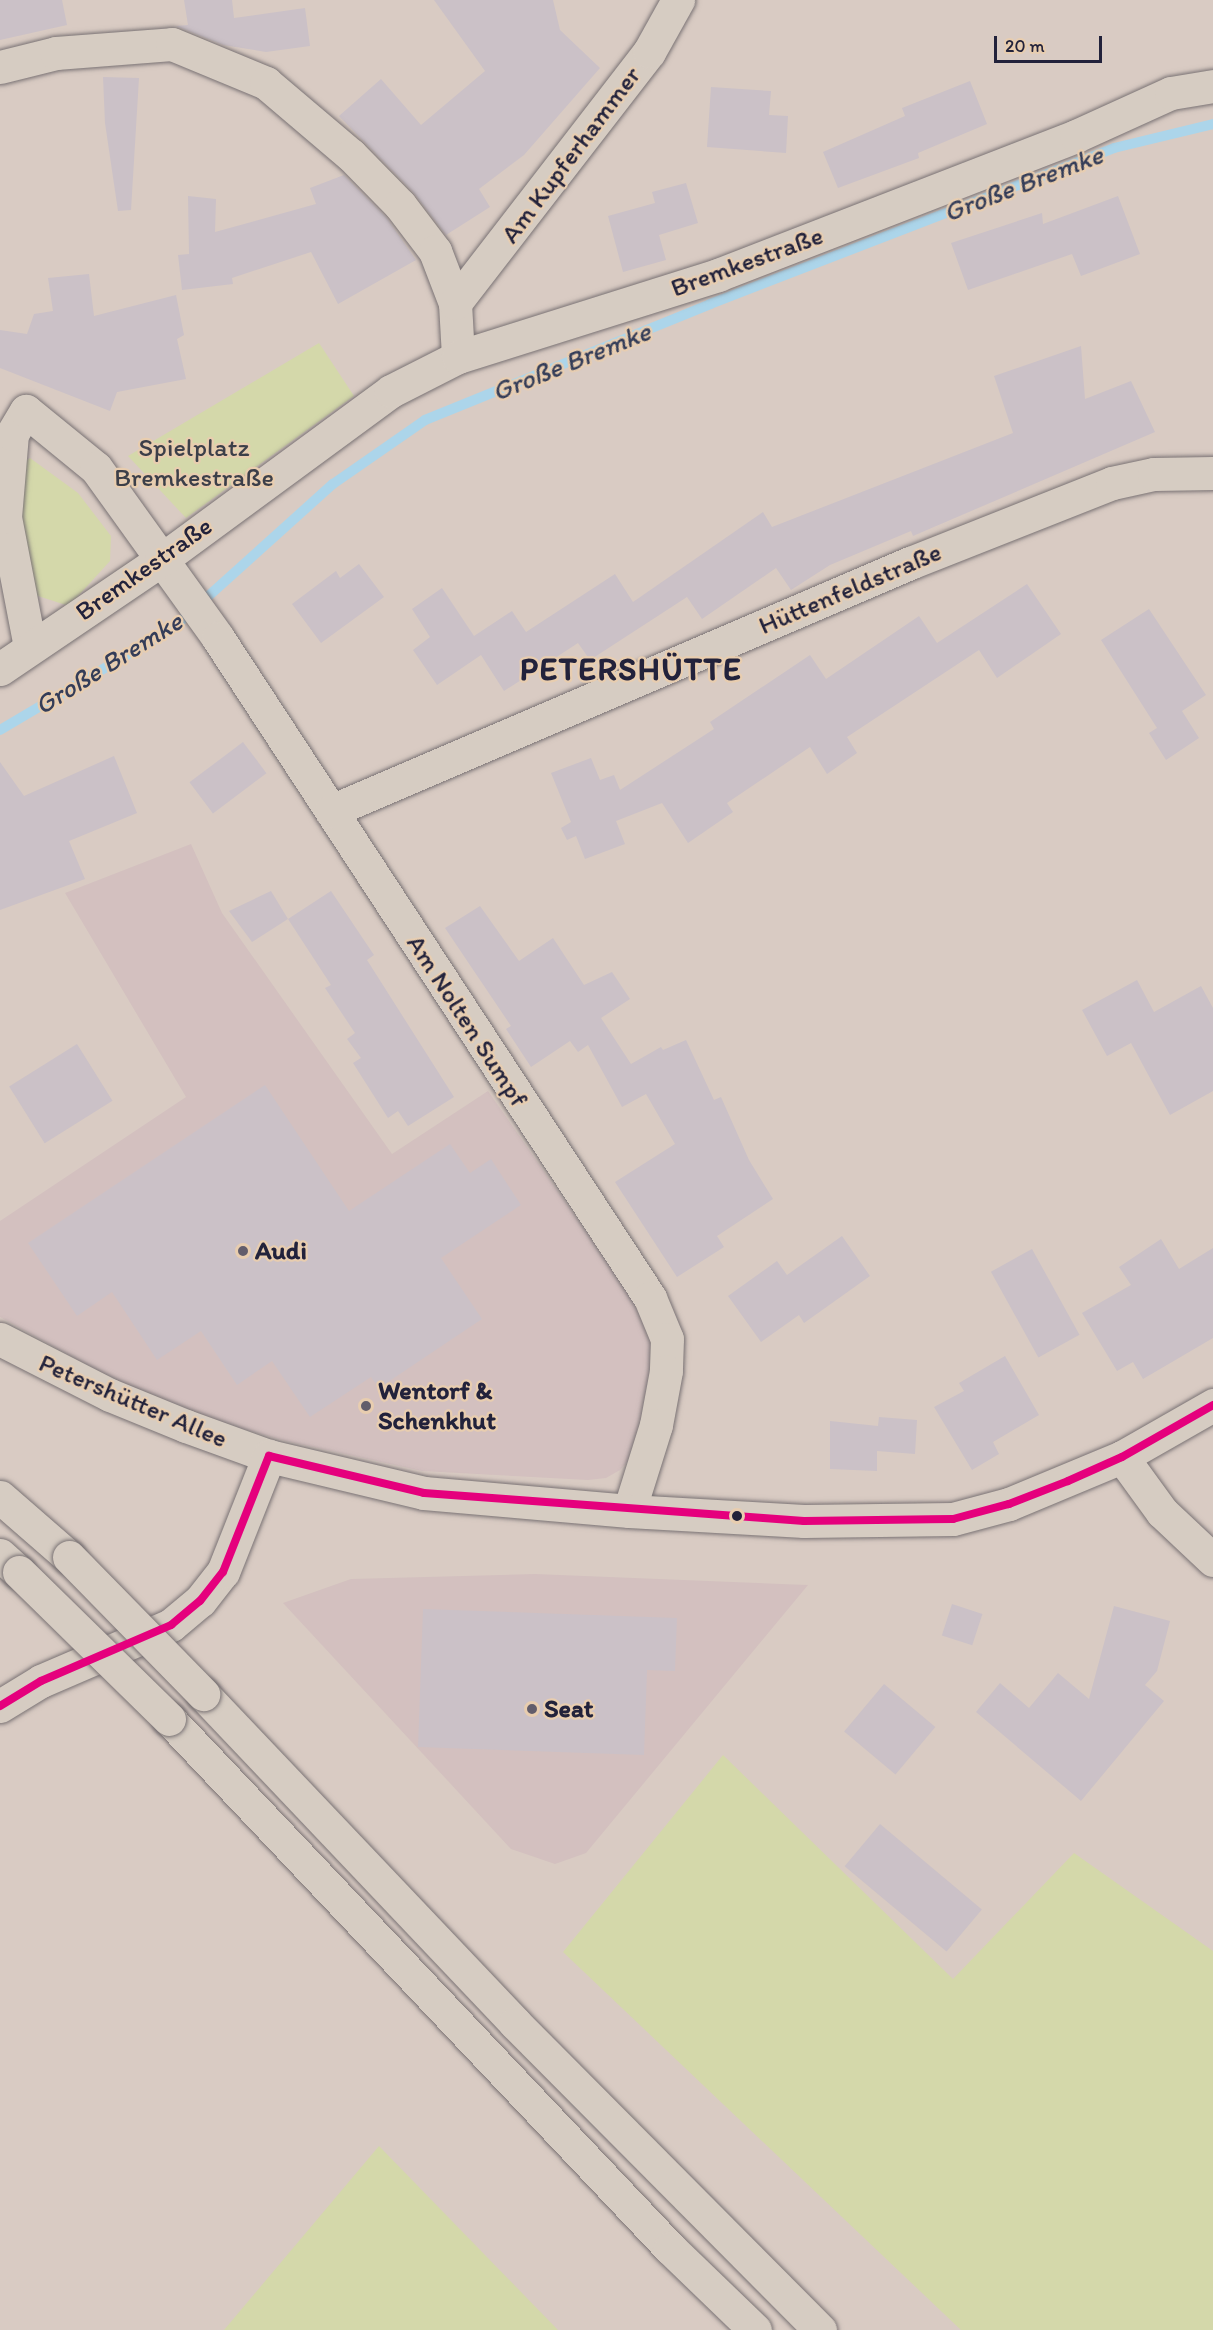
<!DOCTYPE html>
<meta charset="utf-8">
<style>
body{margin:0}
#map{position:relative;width:1213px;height:2330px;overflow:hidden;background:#d9cbc3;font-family:Itim,sans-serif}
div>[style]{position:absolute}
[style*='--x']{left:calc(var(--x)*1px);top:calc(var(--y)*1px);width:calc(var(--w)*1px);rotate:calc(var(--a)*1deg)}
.built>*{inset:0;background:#d3c0bf}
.green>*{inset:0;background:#d4d8aa}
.stream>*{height:10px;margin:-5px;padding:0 5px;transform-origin:5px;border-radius:5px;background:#acd5ea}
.building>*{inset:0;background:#cbc1c7;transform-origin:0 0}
.roads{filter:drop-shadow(0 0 2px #797274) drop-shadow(0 0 2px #797274)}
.minor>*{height:33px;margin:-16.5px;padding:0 16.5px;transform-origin:16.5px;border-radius:16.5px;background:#d6ccc2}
.highway>*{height:33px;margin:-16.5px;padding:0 16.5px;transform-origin:16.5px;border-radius:16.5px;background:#d6ccc2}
.bridges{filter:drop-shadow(0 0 2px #797274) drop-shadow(0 0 2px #797274)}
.highway-bridge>*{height:33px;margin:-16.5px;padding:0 16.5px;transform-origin:16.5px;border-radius:16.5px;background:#d6ccc2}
.bus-1>*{height:8px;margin:-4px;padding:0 4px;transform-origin:4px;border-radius:4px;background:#e5007d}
.dots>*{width:16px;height:16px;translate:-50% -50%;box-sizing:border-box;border:3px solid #e8cdaf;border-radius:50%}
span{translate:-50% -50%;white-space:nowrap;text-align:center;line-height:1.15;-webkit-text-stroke:4.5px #e8cdaf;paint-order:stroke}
.street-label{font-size:26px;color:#22223b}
.park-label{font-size:26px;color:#3c3f49}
.poi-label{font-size:26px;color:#22223b;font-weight:700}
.left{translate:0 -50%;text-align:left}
.water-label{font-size:27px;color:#343d58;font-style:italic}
.district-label{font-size:32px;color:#22223b;font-weight:700;letter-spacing:1.5px}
.scale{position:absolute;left:994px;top:36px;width:108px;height:27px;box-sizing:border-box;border:3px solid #22223b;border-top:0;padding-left:8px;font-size:18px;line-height:21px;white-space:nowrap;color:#22223b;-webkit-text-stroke:4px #e8cdaf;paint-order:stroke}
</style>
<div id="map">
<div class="built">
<div style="clip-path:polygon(191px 844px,222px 913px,392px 1154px,488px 1091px,637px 1305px,652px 1338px,657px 1366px,636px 1452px,620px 1470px,606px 1478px,588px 1480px,422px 1471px,286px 1441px,194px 1415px,105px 1375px,0 1317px,0 1221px,186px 1097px,65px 893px)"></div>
<div style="clip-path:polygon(535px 1574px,808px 1585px,586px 1853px,555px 1864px,511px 1849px,283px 1603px,351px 1579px)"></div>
</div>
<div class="green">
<div style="clip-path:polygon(319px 343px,354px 396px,186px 518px,128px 456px)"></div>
<div style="clip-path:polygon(30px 458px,78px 493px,111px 536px,110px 561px,69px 606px,38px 596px,27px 587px,12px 493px,20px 464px)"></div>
<div style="clip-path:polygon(723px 1755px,953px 1979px,1074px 1853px,1213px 1951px,1213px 2330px,961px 2330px,563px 1952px)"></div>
<div style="clip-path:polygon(379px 2146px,558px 2330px,224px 2330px)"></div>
</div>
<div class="stream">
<div style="--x:0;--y:730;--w:202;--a:-30.6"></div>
<div style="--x:174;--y:627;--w:214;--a:-42"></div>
<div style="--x:333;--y:484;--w:112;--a:-34.8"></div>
<div style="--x:425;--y:420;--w:308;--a:-22.1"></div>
<div style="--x:710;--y:304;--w:433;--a:-21.1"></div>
<div style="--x:1114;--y:148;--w:102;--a:-13.6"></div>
</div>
<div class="building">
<div style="clip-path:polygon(0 0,62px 0,67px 25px,0 40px)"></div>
<div style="clip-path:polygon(184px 0,232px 0,234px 18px,305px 8px,310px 46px,266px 52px,223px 45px,176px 26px,188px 25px)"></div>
<div style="clip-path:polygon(434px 0,553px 0,560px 30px,600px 68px,524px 155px,479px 189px,490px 207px,446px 235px,413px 192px,339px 116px,381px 79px,421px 125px,485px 71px)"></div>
<div style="clip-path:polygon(103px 77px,139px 78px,131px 210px,118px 211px,105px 123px)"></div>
<div style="clip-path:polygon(970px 81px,987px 124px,918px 153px,919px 158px,838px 188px,823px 152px,905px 116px,902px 108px)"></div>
<div style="clip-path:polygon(711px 87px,771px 91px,769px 115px,788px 116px,786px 153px,707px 147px)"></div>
<div style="clip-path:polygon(344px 175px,386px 217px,416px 260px,338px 304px,311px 252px,232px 278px,233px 284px,182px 290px,178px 255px,189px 254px,188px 196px,216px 199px,215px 232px,316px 204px,310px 188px)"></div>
<div style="clip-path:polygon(686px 183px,698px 223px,659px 235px,666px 260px,623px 272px,608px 216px,655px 203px,652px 192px)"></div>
<div style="clip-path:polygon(1118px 196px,1140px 254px,1081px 276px,1072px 254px,968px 290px,951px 243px,1042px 213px,1043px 224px)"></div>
<div style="clip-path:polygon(89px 274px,94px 316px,176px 295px,184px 335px,177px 339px,186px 379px,117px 392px,110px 411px,0 368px,0 330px,27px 334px,34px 314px,53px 311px,48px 278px)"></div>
<div style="clip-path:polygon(1081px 346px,1085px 399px,1131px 381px,1155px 432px,913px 536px,911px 531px,830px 565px,791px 590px,776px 568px,702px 619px,687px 597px,590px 660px,578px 643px,504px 691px,481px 655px,437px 685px,413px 650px,430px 637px,412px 609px,442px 588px,474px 636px,512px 611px,526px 632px,615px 574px,633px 602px,763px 512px,772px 527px,1013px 433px,994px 376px)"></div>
<div style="clip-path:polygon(359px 564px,384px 597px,321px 643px,292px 604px,336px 571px,340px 578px)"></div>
<div style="clip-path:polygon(1027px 584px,1061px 634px,997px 678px,979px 650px,847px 737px,857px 753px,827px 774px,810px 747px,727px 803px,733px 812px,688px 843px,662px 803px,616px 821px,625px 844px,585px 859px,576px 836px,567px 840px,561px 828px,571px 822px,551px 773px,591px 758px,600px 780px,614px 775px,620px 790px,714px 729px,710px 722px,810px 655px,826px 679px,919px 616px,937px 643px)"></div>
<div style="clip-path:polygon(1149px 609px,1206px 695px,1182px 711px,1199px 738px,1166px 760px,1149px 733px,1157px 728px,1101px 640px)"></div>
<div style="left:243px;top:742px;width:39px;height:67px;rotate:53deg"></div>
<div style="clip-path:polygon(114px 756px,137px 813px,69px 841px,85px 879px,0 910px,0 762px,24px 796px)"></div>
<div style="clip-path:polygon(271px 891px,288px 919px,252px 942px,229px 911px)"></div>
<div style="clip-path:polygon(331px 891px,374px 955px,367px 960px,454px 1097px,408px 1126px,398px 1111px,388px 1118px,353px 1063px,361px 1058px,347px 1039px,355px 1033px,325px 988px,331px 985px,288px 919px)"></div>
<div style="clip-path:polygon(480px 906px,519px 961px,553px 938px,584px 985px,612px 972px,630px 999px,601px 1018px,631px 1064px,661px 1047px,663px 1050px,686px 1040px,714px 1100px,721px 1097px,749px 1160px,773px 1199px,717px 1236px,724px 1247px,677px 1277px,615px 1182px,675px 1144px,646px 1094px,622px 1107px,588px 1045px,578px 1052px,570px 1041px,531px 1067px,506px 1029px,511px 1026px,445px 928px)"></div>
<div style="clip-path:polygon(1137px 980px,1154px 1012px,1201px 986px,1213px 1008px,1213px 1091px,1170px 1115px,1131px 1043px,1107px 1056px,1082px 1010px)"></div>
<div style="left:77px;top:1044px;width:67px;height:80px;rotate:58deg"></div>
<div style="clip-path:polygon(265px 1085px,349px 1211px,450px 1144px,470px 1173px,491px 1159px,521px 1205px,441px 1258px,482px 1319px,379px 1388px,371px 1377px,310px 1417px,272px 1361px,237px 1385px,201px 1331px,157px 1360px,112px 1292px,77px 1316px,28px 1243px)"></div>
<div style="clip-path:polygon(842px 1236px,870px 1276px,804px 1323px,799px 1315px,761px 1342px,728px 1296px,777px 1261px,787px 1275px)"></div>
<div style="clip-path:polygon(1161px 1239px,1179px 1269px,1213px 1248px,1213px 1338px,1143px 1379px,1133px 1362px,1117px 1371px,1082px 1313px,1131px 1285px,1119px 1267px)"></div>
<div style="left:1032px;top:1249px;width:98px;height:47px;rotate:61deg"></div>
<div style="clip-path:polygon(1005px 1356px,1039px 1415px,993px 1442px,999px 1454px,972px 1470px,934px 1407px,964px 1391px,959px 1383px)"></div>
<div style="clip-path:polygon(879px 1417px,917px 1420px,915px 1454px,877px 1451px,877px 1471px,830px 1469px,830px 1421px,878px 1426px)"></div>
<div style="left:952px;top:1604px;width:32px;height:33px;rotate:18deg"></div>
<div style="clip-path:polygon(1114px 1606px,1170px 1621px,1157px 1671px,1145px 1685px,1164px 1701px,1081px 1801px,976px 1712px,1000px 1683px,1029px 1708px,1058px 1673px,1089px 1699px)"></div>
<div style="clip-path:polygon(423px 1609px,677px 1618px,675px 1671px,647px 1670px,644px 1755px,418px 1747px)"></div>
<div style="left:884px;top:1684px;width:67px;height:62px;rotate:40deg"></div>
<div style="left:880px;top:1824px;width:133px;height:55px;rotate:40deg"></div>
</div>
<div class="roads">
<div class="minor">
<div style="--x:0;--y:67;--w:58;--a:-14"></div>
<div style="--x:56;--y:53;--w:116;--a:-4.4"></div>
<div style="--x:172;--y:44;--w:102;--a:22.5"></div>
<div style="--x:266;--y:83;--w:111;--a:40.3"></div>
<div style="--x:351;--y:155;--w:70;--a:45.6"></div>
<div style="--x:400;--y:205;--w:58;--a:52.7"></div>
<div style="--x:435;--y:251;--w:56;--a:69"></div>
<div style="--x:455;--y:303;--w:54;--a:86.8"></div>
<div style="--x:455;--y:303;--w:317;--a:-52.3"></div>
<div style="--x:649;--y:52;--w:60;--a:-60.9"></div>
<div style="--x:30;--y:647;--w:132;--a:-100.9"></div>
<div style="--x:5;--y:517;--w:83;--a:-85.2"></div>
<div style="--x:12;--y:434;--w:27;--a:-59"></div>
<div style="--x:26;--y:411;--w:90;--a:39.2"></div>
<div style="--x:96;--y:468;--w:209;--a:54.3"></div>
<div style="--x:218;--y:638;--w:789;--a:56.79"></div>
<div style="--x:650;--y:1298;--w:44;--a:67.5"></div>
<div style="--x:667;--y:1339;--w:32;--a:92"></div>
<div style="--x:666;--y:1371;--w:55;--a:100.5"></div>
<div style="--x:656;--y:1425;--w:90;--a:107.4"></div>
<div style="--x:0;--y:669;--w:194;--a:-34.1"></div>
<div style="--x:161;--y:560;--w:285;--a:-36.3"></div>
<div style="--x:391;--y:391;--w:75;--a:-26.9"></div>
<div style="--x:458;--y:357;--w:273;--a:-17.5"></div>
<div style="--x:718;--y:275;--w:384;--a:-21.2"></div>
<div style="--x:1076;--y:136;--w:104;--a:-24.4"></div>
<div style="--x:1171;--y:93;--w:43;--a:-9.5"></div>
<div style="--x:331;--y:811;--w:630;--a:-23.19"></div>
<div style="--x:910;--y:563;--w:217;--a:-21.6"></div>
<div style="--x:1112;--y:483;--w:43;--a:-12.1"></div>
<div style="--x:1154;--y:474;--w:59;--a:-1"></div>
<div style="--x:0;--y:1339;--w:123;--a:27"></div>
<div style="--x:110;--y:1395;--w:82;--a:22.2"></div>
<div style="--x:186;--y:1426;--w:88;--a:19.9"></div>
<div style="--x:269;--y:1456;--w:159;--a:13.4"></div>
<div style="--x:424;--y:1493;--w:206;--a:5"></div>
<div style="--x:629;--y:1511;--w:175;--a:3.3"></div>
<div style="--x:804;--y:1521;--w:149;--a:-0.8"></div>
<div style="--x:953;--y:1519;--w:58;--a:-15"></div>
<div style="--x:1009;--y:1504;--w:122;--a:-22.6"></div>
<div style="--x:1122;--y:1457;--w:105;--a:-29.7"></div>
<div style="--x:1122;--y:1457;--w:68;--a:54"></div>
<div style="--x:1162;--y:1512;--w:70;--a:43.3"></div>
<div style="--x:0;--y:1706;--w:48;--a:-31.4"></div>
<div style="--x:41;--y:1681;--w:142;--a:-23.3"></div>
<div style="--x:171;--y:1625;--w:38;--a:-40"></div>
<div style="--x:200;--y:1601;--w:37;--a:-52"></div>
<div style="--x:223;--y:1572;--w:125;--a:-68.4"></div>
</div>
<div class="highway">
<div style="--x:0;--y:1497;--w:91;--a:41"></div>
<div style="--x:0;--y:1555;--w:25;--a:42"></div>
<div style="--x:203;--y:1694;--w:453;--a:46.5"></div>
<div style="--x:515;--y:2023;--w:433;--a:45.2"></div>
<div style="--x:169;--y:1719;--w:729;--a:46.56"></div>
<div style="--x:670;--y:2248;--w:118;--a:44"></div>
</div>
</div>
<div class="bridges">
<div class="highway-bridge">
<div style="--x:69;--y:1557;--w:192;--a:45.6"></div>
<div style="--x:19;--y:1572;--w:210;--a:44.4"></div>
</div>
</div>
<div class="bus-1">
<div style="--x:269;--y:1456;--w:159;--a:13.4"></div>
<div style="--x:424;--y:1493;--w:381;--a:4.2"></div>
<div style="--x:804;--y:1521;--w:149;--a:-0.8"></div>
<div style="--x:953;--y:1519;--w:58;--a:-15"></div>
<div style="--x:1009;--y:1504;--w:63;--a:-21.3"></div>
<div style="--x:1068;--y:1481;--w:59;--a:-24"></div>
<div style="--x:1122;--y:1457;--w:105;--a:-29.7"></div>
<div style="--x:0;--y:1706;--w:48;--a:-31.4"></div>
<div style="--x:41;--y:1681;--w:142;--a:-23.3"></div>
<div style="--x:171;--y:1625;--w:38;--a:-40"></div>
<div style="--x:200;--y:1601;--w:37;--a:-52"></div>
<div style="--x:223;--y:1572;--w:125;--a:-68.4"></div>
</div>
<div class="dots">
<div style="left:243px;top:1251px;background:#625d6b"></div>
<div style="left:366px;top:1406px;background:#625d6b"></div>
<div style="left:737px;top:1516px;background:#22223b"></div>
<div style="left:532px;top:1709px;background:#625d6b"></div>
</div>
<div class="street-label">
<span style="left:571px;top:155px;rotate:-53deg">Am Kupferhammer</span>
<span style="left:747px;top:262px;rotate:-20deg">Bremkestraße</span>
<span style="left:144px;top:569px;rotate:-35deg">Bremkestraße</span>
<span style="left:850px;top:589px;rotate:-23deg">Hüttenfeldstraße</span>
<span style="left:467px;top:1021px;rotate:57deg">Am Nolten Sumpf</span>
<span style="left:133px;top:1401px;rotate:23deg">Petershütter Allee</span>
</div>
<div class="park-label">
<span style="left:194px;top:463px">Spielplatz<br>Bremkestraße</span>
</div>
<div class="poi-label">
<span class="left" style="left:255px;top:1251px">Audi</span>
<span class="left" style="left:378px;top:1406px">Wentorf &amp;<br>Schenkhut</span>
<span class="left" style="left:544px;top:1709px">Seat</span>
</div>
<div class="water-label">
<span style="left:1023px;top:183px;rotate:-21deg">Große Bremke</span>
<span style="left:571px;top:361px;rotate:-22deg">Große Bremke</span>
<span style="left:108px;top:663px;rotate:-32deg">Große Bremke</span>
</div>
<div class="district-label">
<span style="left:631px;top:669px">PETERSHÜTTE</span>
</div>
<div class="scale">20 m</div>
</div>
